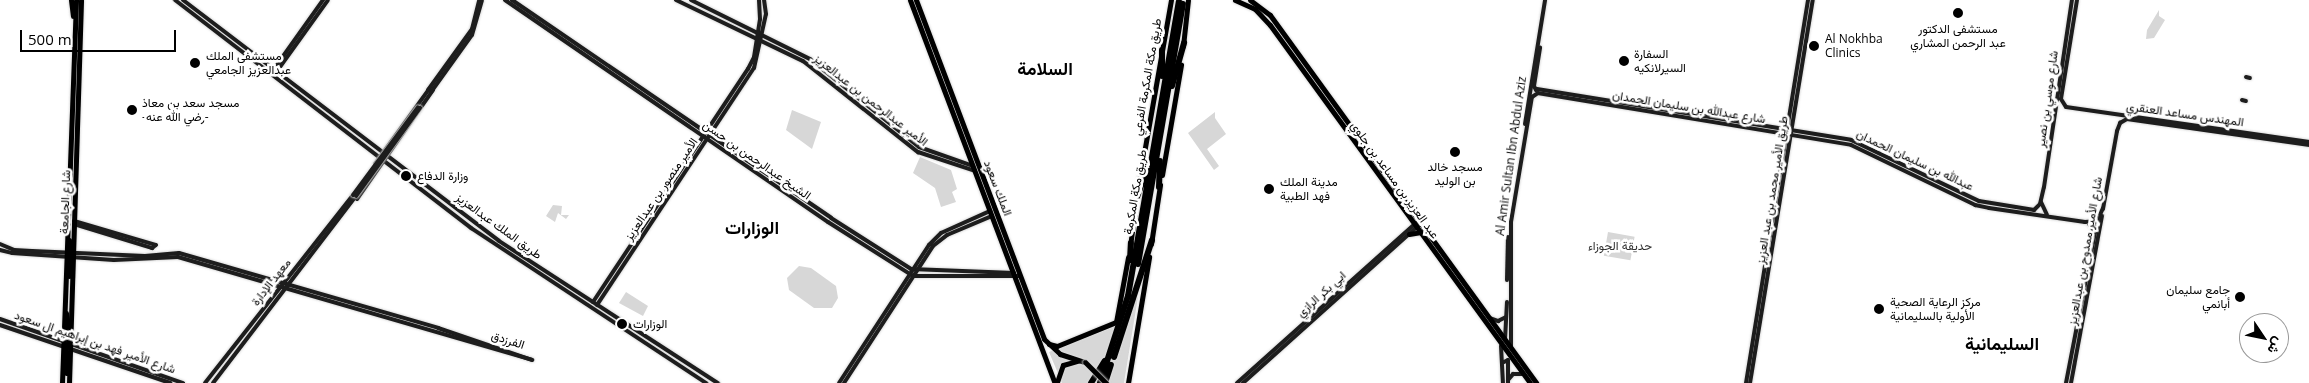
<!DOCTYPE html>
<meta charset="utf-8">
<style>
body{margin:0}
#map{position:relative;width:2309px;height:383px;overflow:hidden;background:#fff;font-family:"Open Sans",Vazirmatn,sans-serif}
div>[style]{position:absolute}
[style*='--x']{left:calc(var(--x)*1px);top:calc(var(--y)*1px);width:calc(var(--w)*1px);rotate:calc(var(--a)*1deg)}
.green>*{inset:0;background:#d7d7d7;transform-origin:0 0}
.roads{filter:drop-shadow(0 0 1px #dbdbdb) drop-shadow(0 0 1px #dbdbdb)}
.secondary>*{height:4px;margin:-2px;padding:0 2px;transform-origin:2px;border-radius:2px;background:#1d1d1d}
.primary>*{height:5px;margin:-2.5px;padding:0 2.5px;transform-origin:2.5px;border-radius:2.5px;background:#000}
.highway>*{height:6px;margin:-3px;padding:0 3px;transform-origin:3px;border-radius:3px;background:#000}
.bridges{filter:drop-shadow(0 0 1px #dbdbdb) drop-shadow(0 0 1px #dbdbdb)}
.secondary-bridge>*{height:4px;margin:-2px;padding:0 2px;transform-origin:2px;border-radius:2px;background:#1d1d1d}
.primary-bridge>*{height:5px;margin:-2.5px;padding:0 2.5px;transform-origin:2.5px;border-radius:2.5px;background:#000}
.dots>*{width:14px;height:14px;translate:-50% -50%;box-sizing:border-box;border:2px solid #fff;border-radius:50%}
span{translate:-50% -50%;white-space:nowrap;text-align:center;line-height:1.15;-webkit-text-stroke:5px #fff;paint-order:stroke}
.poi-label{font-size:12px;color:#000}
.left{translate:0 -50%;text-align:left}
.right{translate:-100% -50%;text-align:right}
.street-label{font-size:12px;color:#000}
.park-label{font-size:12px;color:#2e2e2e}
.district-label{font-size:18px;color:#000;font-weight:700}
.north{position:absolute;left:2239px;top:313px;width:50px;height:50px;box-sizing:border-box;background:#fff;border:1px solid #999;border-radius:50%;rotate:124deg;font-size:14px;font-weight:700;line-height:20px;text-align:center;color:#000}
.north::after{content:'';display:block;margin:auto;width:18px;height:22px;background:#000;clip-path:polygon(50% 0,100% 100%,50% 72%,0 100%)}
.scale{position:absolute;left:20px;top:30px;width:156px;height:22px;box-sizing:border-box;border:2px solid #000;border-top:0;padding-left:6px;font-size:15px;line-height:18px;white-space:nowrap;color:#000;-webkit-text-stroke:4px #fff;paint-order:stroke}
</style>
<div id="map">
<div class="green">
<div style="clip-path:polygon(2159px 10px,2159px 16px,2165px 20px,2154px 38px,2146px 39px,2147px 30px)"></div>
<div style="clip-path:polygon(792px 110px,821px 122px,812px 149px,786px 130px)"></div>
<div style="clip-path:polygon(1215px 112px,1215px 118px,1226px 134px,1207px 149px,1219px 166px,1214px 170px,1188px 133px)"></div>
<div style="clip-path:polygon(920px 157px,951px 170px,957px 189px,952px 192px,956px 202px,941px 207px,935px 188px,913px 173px)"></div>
<div style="clip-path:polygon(553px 205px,562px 206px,561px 215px,569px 215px,566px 219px,558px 213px,555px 222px,546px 216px)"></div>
<div style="left:1608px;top:232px;width:27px;height:24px;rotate:10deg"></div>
<div style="clip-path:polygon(799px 266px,811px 268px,836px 286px,838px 298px,832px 308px,814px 308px,789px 290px,787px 278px)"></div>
<div style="clip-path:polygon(626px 292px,648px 306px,643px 316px,619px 303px)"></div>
<div style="clip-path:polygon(1138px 297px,1124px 383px,1062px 383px,1049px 352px,1114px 327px)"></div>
</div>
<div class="roads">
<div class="secondary">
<div style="--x:175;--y:0;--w:374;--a:37.6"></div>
<div style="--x:471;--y:228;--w:282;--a:33.4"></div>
<div style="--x:183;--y:0;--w:397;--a:37.3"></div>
<div style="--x:499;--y:241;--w:261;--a:33"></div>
<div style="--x:505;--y:0;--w:392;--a:34.5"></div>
<div style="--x:828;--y:222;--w:101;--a:32.4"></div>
<div style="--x:913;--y:276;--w:107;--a:0"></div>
<div style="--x:512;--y:0;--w:386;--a:34.3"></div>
<div style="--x:831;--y:218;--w:95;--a:32.5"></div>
<div style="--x:911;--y:269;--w:103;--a:2.2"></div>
<div style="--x:676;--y:0;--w:141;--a:25.7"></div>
<div style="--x:803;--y:61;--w:147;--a:38.4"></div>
<div style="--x:918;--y:152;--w:60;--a:18.4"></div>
<div style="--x:691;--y:0;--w:133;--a:26.4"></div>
<div style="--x:810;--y:59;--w:140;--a:38.9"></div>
<div style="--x:919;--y:147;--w:57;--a:19.4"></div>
<div style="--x:2077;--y:0;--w:100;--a:99.2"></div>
<div style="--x:2061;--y:99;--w:9;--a:58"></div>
<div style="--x:2066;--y:107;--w:246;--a:8.2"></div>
<div style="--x:274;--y:69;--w:85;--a:-54.6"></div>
<div style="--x:277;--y:71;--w:87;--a:-54.3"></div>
<div style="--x:2246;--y:77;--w:4;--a:14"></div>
<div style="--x:1537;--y:89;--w:318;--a:9.2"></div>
<div style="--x:1851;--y:140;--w:142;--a:25.5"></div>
<div style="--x:1979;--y:201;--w:56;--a:9.3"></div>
<div style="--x:2034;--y:210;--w:8;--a:-45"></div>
<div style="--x:2040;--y:204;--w:17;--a:-77"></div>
<div style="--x:2044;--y:187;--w:189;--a:-81.5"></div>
<div style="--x:428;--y:90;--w:75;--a:-54.2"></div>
<div style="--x:472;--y:29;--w:30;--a:-76"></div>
<div style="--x:1536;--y:90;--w:4;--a:-117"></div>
<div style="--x:1534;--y:86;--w:39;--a:-81"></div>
<div style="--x:431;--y:92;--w:70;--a:-54.3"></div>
<div style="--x:472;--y:35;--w:36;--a:-74"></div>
<div style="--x:2242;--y:100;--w:4;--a:14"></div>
<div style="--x:1525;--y:124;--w:126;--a:-80.8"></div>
<div style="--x:375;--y:164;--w:92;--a:-54.2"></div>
<div style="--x:357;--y:199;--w:133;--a:-55.1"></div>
<div style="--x:2041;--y:202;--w:14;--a:65"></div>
<div style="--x:2103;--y:209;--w:79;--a:-79.8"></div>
<div style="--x:2117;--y:131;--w:9;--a:-69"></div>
<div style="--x:2120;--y:123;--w:8;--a:-30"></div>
<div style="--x:2127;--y:119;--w:184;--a:8.1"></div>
<div style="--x:74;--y:221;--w:85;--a:16.3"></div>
<div style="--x:74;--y:224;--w:82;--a:17.1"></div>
<div style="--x:152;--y:248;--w:5;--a:-37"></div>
<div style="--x:0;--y:244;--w:15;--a:23"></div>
<div style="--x:14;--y:250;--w:18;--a:3"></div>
<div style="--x:32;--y:251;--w:113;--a:2.5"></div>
<div style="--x:145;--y:256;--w:34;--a:-5"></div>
<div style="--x:179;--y:253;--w:270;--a:16.1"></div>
<div style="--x:438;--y:328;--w:99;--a:18.8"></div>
<div style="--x:0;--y:250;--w:12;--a:14"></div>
<div style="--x:12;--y:253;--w:102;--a:3.9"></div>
<div style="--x:114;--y:260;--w:64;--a:-2.7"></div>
<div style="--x:178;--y:257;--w:369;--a:16.2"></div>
<div style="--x:1507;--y:280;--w:43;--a:-88.7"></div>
<div style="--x:593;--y:302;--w:280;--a:-56.4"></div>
<div style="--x:748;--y:69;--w:13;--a:-63"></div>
<div style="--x:754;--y:57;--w:38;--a:-81"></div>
<div style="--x:760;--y:19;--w:19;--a:-93"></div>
<div style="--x:597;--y:305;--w:284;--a:-56.5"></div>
<div style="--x:754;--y:68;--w:55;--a:-77.5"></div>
<div style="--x:766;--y:14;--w:14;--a:-98"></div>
<div style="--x:1490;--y:318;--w:9;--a:21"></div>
<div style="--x:1498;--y:321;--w:9;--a:-27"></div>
<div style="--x:0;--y:319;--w:194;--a:19.3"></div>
<div style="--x:0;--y:325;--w:180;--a:18.8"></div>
<div style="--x:1505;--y:340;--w:38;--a:-87"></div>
<div style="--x:1501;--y:346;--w:37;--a:87"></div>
<div style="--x:1511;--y:347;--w:125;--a:-90"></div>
<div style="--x:1511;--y:222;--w:127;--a:-80.5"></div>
<div style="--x:1532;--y:97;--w:7;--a:-34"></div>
<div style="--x:1538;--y:93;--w:317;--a:9.4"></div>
<div style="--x:1851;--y:145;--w:138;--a:25.8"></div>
<div style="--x:1975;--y:205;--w:14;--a:12"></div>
<div style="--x:1989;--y:208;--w:97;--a:8.3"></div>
<div style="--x:2085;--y:222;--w:12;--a:-5"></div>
<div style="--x:2097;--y:221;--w:14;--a:-65"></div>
<div style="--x:1504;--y:362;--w:4;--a:-27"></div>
<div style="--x:1508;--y:360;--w:23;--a:90"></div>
<div style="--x:1508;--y:380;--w:8;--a:-50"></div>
<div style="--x:1513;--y:374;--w:9;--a:0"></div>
<div style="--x:205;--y:383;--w:239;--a:-51.8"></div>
<div style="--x:213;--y:383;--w:235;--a:-52.6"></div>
<div style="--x:839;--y:383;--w:165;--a:-56.9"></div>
<div style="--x:929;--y:245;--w:17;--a:-45"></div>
<div style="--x:941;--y:233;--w:54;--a:-24.2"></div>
<div style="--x:844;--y:383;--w:163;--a:-57"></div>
<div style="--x:933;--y:246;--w:18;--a:-38"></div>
<div style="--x:947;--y:235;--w:49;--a:-22.9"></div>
<div style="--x:1237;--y:383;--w:240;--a:-41.8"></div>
<div style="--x:1243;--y:383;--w:235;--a:-41.9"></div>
<div style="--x:1746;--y:383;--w:388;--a:-80.8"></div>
<div style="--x:1750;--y:383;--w:388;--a:-80.7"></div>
<div style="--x:2066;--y:383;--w:154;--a:-79.1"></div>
<div style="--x:2095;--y:232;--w:10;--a:-127"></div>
<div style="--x:2071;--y:383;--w:170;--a:-79.5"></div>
</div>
<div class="primary">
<div style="--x:71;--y:0;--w:16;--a:83"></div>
<div style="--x:910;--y:0;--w:410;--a:69.3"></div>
<div style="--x:916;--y:0;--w:362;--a:69.3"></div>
<div style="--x:1044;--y:339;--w:22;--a:43"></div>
<div style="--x:1060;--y:354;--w:26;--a:18"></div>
<div style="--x:1235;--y:0;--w:22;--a:24"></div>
<div style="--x:1255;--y:9;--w:22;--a:47"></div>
<div style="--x:1270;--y:25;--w:442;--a:54"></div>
<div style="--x:1250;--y:0;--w:25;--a:37"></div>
<div style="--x:1270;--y:15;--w:454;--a:54.1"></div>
<div style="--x:1183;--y:46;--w:46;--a:-83.8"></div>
<div style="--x:1162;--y:175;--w:112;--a:-80.2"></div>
<div style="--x:1138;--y:187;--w:190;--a:-80"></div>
<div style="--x:1409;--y:234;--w:12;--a:-9"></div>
<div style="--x:1151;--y:244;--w:60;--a:-81.3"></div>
<div style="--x:1130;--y:246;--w:51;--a:-82.2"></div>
<div style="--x:69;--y:276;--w:36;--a:-90"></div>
<div style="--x:66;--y:313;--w:33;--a:85"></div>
<div style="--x:65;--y:344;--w:29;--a:88"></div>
<div style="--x:1049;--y:344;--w:8;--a:14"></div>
<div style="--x:1057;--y:346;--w:64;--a:-22.1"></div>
<div style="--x:1116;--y:322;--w:66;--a:-79.5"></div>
<div style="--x:1057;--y:382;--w:18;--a:-71"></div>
<div style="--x:1063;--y:365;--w:15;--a:-16"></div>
<div style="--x:62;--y:383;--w:383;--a:-87.9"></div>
<div style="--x:69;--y:383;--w:383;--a:-88.2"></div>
<div style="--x:1128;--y:383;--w:128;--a:-80.5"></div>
</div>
<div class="highway">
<div style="--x:1162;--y:50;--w:26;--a:90"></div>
<div style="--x:1172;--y:86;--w:45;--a:-74.4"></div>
<div style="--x:1159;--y:187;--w:26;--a:-88"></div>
<div style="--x:1137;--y:197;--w:23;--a:-70"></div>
<div style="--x:1130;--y:260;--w:17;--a:-87"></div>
<div style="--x:1138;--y:264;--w:264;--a:-80.2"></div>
<div style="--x:1114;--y:357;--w:123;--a:-72"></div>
<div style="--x:1091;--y:383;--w:26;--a:-58"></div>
<div style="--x:1100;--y:383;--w:91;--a:-72.2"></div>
<div style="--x:1128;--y:296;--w:299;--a:-80.2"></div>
<div style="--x:1105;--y:383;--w:19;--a:-72"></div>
</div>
</div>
<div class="bridges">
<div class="secondary-bridge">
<div style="--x:353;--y:195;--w:109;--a:-53.5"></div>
<div style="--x:356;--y:196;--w:109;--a:-54"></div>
</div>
<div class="primary-bridge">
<div style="--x:1085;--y:362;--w:30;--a:45"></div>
</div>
</div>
<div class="dots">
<div style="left:1958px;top:13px;background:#000"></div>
<div style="left:1814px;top:46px;background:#000"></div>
<div style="left:1624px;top:61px;background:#000"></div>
<div style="left:195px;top:63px;background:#000"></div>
<div style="left:132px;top:110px;background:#000"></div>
<div style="left:1455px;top:152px;background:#000"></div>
<div style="left:406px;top:176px;background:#000"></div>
<div style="left:1269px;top:189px;background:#000"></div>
<div style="left:2240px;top:297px;background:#000"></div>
<div style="left:1879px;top:309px;background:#000"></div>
<div style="left:622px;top:324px;background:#000"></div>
</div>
<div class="poi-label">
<span style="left:1958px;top:36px">مستشفى الدكتور<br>عبد الرحمن المشاري</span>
<span class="left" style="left:1825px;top:46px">Al Nokhba<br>Clinics</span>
<span class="left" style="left:1634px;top:61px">السفارة<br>السيرلانكيه</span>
<span class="left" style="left:206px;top:63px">مستشفى الملك<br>عبدالعزيز الجامعي</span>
<span class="left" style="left:142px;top:110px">مسجد سعد بن معاذ<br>-رضي الله عنه-</span>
<span style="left:1455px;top:174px">مسجد خالد<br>بن الوليد</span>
<span class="left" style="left:417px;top:176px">وزارة الدفاع</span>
<span class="left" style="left:1280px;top:189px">مدينة الملك<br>فهد الطبية</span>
<span class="right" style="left:2230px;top:297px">جامع سليمان<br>أبانمي</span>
<span class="left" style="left:1890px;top:309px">مركز الرعاية الصحية<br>الأولية بالسليمانية</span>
<span class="left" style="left:633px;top:324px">الوزارات</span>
</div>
<div class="street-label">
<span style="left:1147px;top:77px;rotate:-80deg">طريق مكة المكرمة الفرعي</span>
<span style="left:2047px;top:99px;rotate:-82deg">شارع موسي بن نصير</span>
<span style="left:871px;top:100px;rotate:38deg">الأمير عبدالرحمن بن عبدالعزيز</span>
<span style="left:1689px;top:107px;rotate:9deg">شارع عبدالله بن سليمان الحمدان</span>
<span style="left:2185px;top:114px;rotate:8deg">المهندس مساعد العنقري</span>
<span style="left:1511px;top:156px;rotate:-82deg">Al Amir Sultan Ibn Abdul Aziz</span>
<span style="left:757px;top:160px;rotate:35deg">الشيخ عبدالرحمن بن حسن</span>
<span style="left:1915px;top:160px;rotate:25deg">عبدالله بن سليمان الحمدان</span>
<span style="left:1395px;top:180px;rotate:54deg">عبد العزيز بن مساعد بن جلوي</span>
<span style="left:998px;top:188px;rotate:69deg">الملك سعود</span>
<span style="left:661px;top:189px;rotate:-56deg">الأمير منصور بن عبدالعزيز</span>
<span style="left:1772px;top:190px;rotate:-81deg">طريق الأمير محمد بن عبد العزيز</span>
<span style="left:1135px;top:192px;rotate:-80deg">طريق مكة المكرمة</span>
<span style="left:65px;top:202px;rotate:-88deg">شارع الجامعة</span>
<span style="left:499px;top:226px;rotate:36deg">طريق الملك عبدالعزيز</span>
<span style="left:2085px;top:251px;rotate:-80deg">شارع الأمير ممدوح بن عبدالعزيز</span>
<span style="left:271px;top:282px;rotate:-52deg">معهد الإدارة</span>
<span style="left:1321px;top:294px;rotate:-42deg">ابي بكر الرازي</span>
<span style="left:508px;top:340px;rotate:18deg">الفرزدق</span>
<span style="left:95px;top:342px;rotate:19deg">شارع الأمير فهد بن إبراهيم ال سعود</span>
</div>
<div class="park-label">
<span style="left:1620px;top:246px">حديقة الجوزاء</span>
</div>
<div class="district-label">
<span style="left:1045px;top:68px">السلامة</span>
<span style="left:752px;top:227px">الوزارات</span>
<span style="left:2002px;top:343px">السليمانية</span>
</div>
<div class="north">ش</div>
<div class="scale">500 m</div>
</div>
